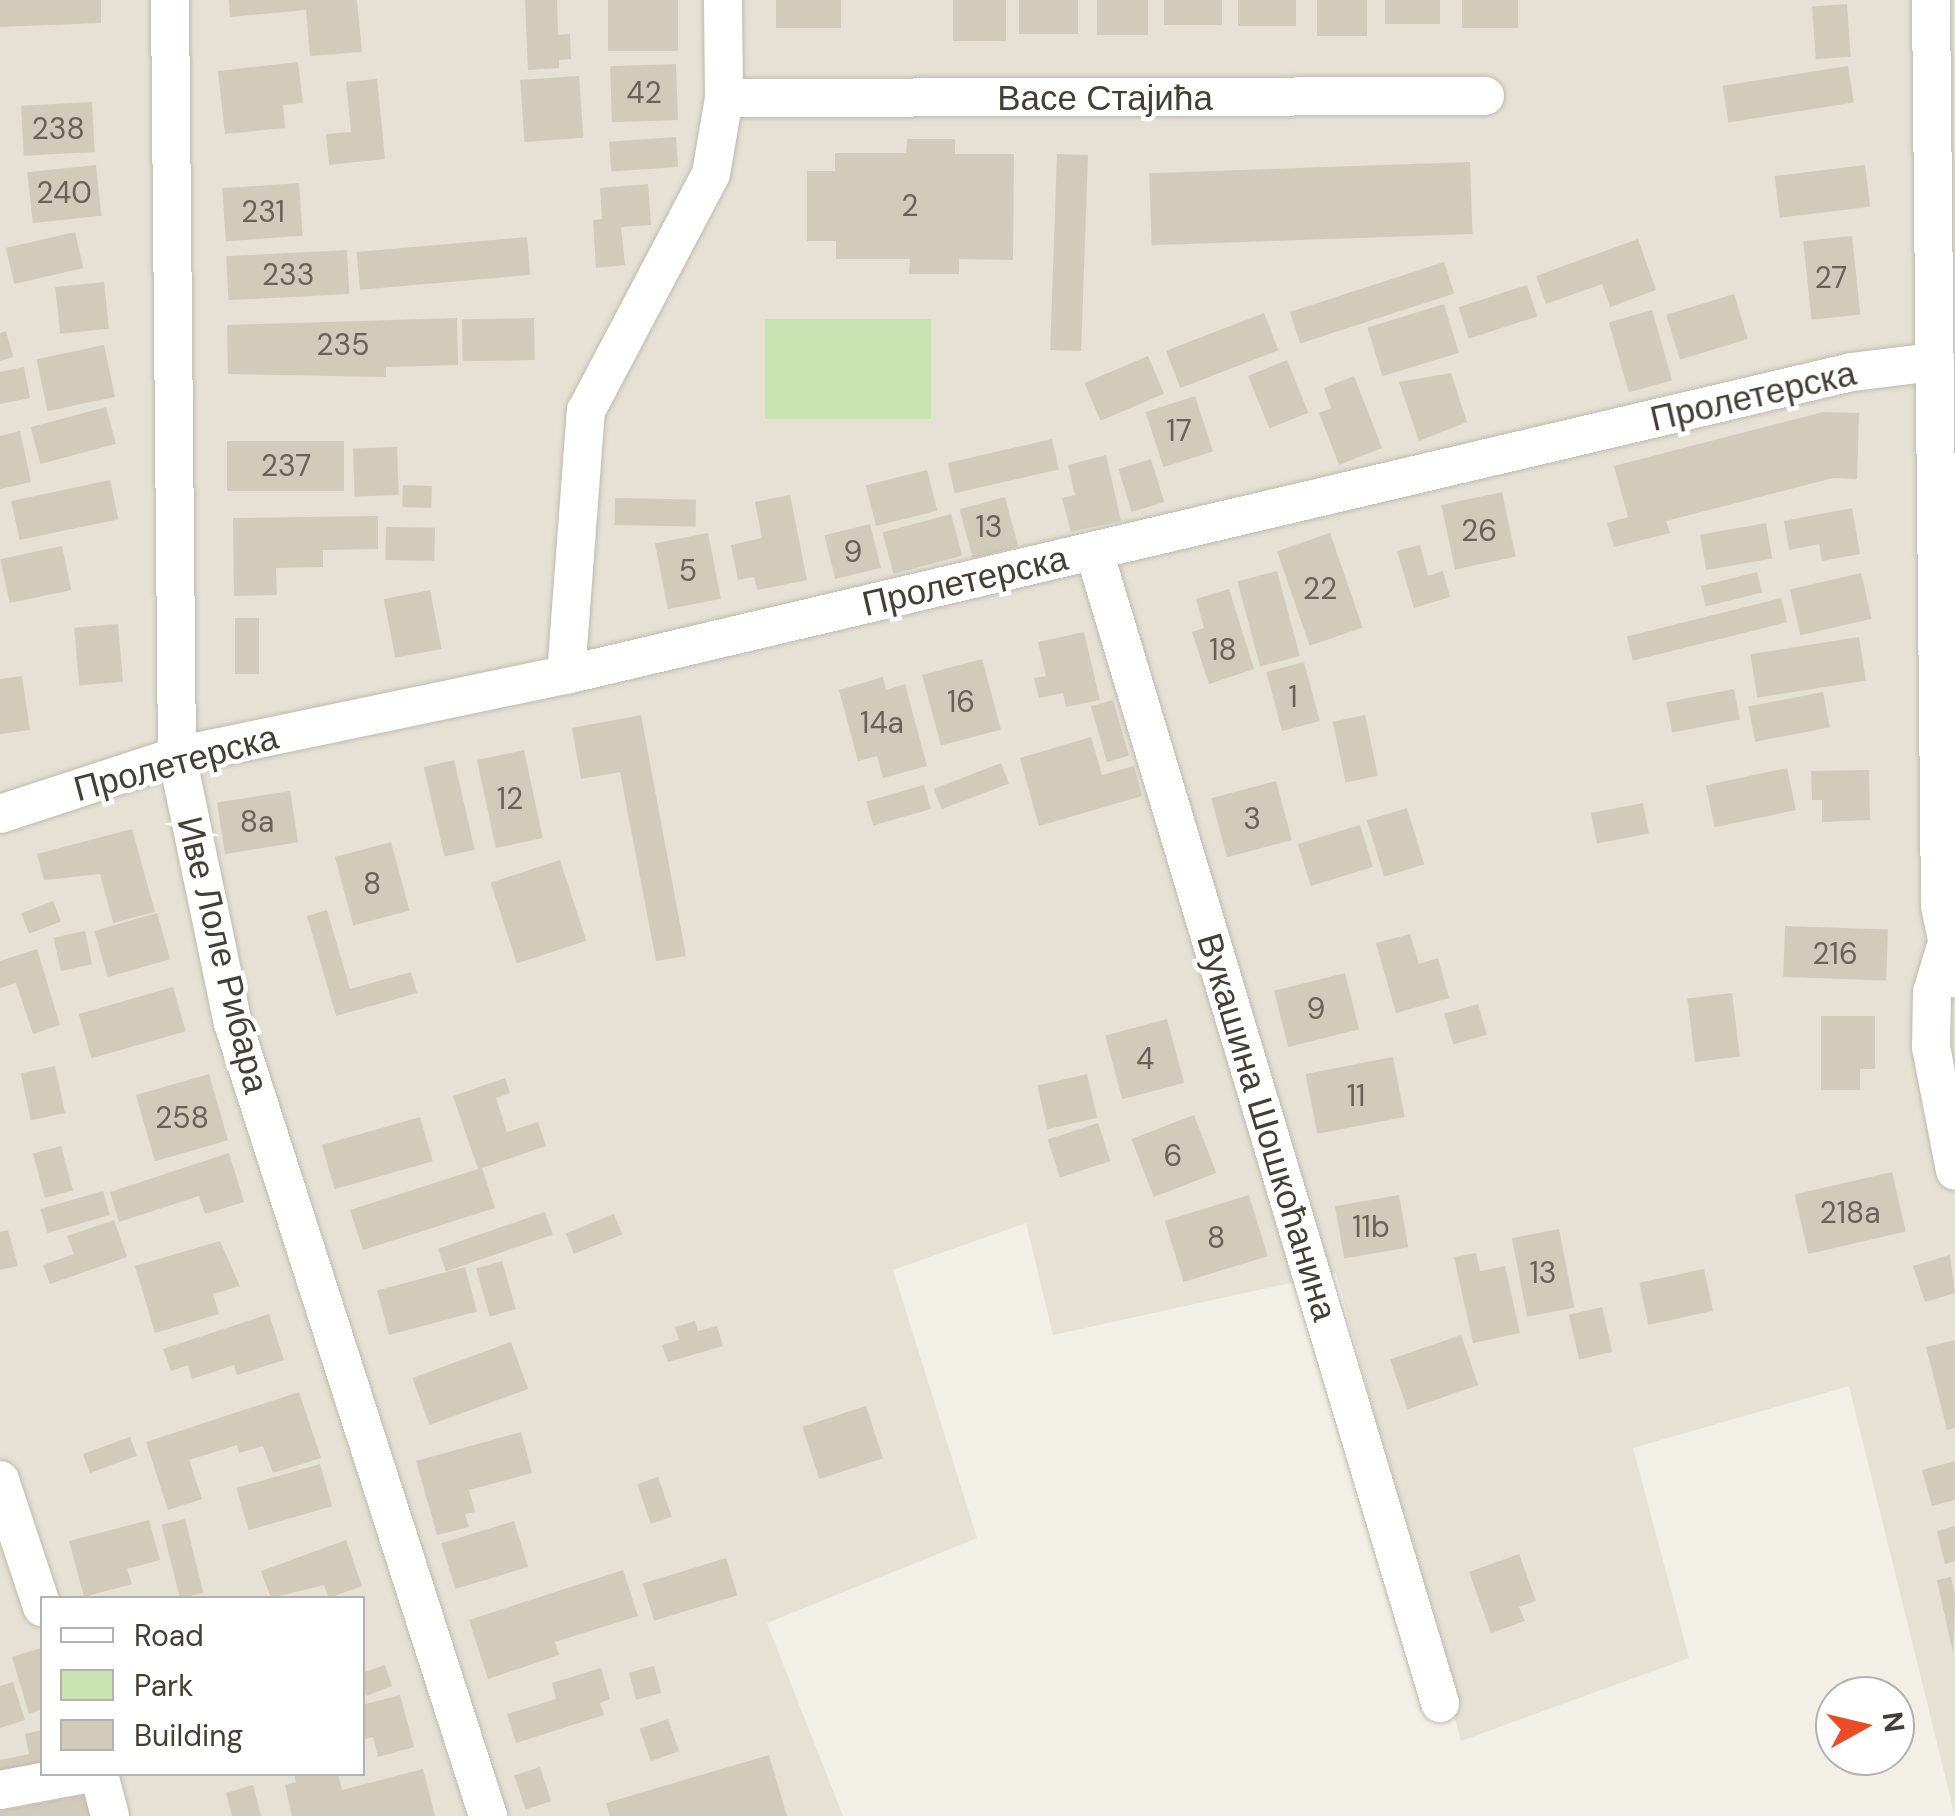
<!DOCTYPE html>
<meta charset="utf-8">
<style>
body{margin:0}
#map{position:relative;width:1955px;height:1816px;overflow:hidden;background:#f2efe6;font-family:"DM Sans",sans-serif}
div>[style]{position:absolute}
[style*='--x']{left:calc(var(--x)*1px);top:calc(var(--y)*1px);width:calc(var(--w)*1px);rotate:calc(var(--a)*1deg)}
.residential>*{inset:0;background:#e5e1d5}
.green>*{inset:0;background:#cae3b2;transform-origin:0 0}
.building>*{inset:0;background:#d2cbbc;transform-origin:0 0}
.roads{filter:drop-shadow(0 0 2px #bfbaac) drop-shadow(0 0 2px #bfbaac)}
.minor>*{height:38px;margin:-19px;padding:0 19px;transform-origin:19px;border-radius:19px;background:#fff}
span{translate:-50% -50%;white-space:nowrap;text-align:center;line-height:1.15;-webkit-text-stroke:9px #fff;paint-order:stroke}
.number-label{font-size:30px;color:#686258}
.number-label span{-webkit-text-stroke-width:0}
.street-label{font-size:35px;color:#443f36}
.legend{position:absolute;left:40px;top:1596px;width:325px;height:180px;box-sizing:border-box;background:#fff;border:2px solid #b4b2af;margin:0;padding:12px 18px;list-style:none;font-size:30px;color:#443f36}
.legend li{display:flex;align-items:center;gap:20px;height:50px}
.legend b{width:50px;border:2px solid #b4b2af}
.north{position:absolute;left:1815px;top:1676px;width:100px;height:100px;box-sizing:border-box;background:#fff;border:2px solid #b4b2af;border-radius:50%;rotate:82deg;font-size:28px;font-weight:700;line-height:40px;text-align:center;color:#443f36}
.north::after{content:'';display:block;margin:auto;width:35px;height:45px;background:#ea4c25;clip-path:polygon(50% 0,100% 100%,50% 72%,0 100%)}
</style>
<div id="map">
<div class="residential">
<div style="clip-path:polygon(evenodd,0 0,1955px 0,1955px 1816px,1849px 1386px,1633px 1448px,1689px 1658px,1461px 1741px,1336px 1273px,1053px 1335px,1026px 1223px,893px 1270px,977px 1538px,767px 1623px,843px 1816px,0 1816px,0 0,42px 1598px,362px 1598px,362px 1774px,42px 1774px,42px 1598px)"></div>
</div>
<div class="green">
<div style="left:765px;top:319px;width:166px;height:100px"></div>
</div>
<div class="building">
<div style="clip-path:polygon(0 0,101px 0,101px 23px,0 27px)"></div>
<div style="clip-path:polygon(229px 0,357px 0,362px 52px,310px 56px,306px 10px,230px 17px)"></div>
<div style="clip-path:polygon(525px 0,557px 0,558px 35px,570px 34px,571px 59px,559px 60px,559px 68px,528px 70px)"></div>
<div style="left:608px;top:0;width:70px;height:51px"></div>
<div style="left:776px;top:0;width:65px;height:28px"></div>
<div style="left:953px;top:0;width:53px;height:41px"></div>
<div style="left:1019px;top:0;width:59px;height:34px"></div>
<div style="left:1097px;top:0;width:51px;height:35px"></div>
<div style="left:1164px;top:0;width:58px;height:25px"></div>
<div style="left:1238px;top:0;width:58px;height:26px"></div>
<div style="left:1317px;top:0;width:50px;height:36px"></div>
<div style="left:1385px;top:0;width:55px;height:24px"></div>
<div style="left:1462px;top:0;width:56px;height:28px"></div>
<div style="left:1847px;top:4px;width:53px;height:35px;rotate:86deg"></div>
<div style="clip-path:polygon(298px 62px,303px 103px,283px 105px,285px 128px,225px 134px,218px 71px)"></div>
<div style="left:676px;top:64px;width:56px;height:66px;rotate:88deg"></div>
<div style="left:1848px;top:66px;width:37px;height:127px;rotate:81deg"></div>
<div style="left:579px;top:76px;width:62px;height:59px;rotate:86deg"></div>
<div style="clip-path:polygon(377px 79px,385px 159px,329px 165px,326px 134px,351px 132px,346px 82px)"></div>
<div style="left:92px;top:102px;width:50px;height:71px;rotate:87deg"></div>
<div style="left:676px;top:137px;width:30px;height:67px;rotate:86deg"></div>
<div style="clip-path:polygon(907px 139px,955px 139px,955px 154px,1014px 154px,1013px 260px,959px 259px,959px 274px,909px 274px,910px 259px,836px 259px,836px 241px,807px 241px,807px 171px,835px 171px,835px 153px,906px 153px)"></div>
<div style="left:1057px;top:154px;width:31px;height:196px;rotate:2deg"></div>
<div style="left:1470px;top:162px;width:72px;height:321px;rotate:88deg"></div>
<div style="left:96px;top:165px;width:51px;height:69px;rotate:84deg"></div>
<div style="left:1865px;top:165px;width:42px;height:91px;rotate:83deg"></div>
<div style="left:299px;top:183px;width:53px;height:77px;rotate:86deg"></div>
<div style="clip-path:polygon(648px 184px,651px 225px,621px 227px,625px 265px,596px 268px,593px 220px,602px 219px,600px 188px)"></div>
<div style="left:75px;top:232px;width:37px;height:71px;rotate:77deg"></div>
<div style="left:1852px;top:236px;width:79px;height:49px;rotate:84deg"></div>
<div style="left:527px;top:237px;width:38px;height:171px;rotate:85deg"></div>
<div style="clip-path:polygon(1638px 239px,1656px 290px,1610px 307px,1602px 284px,1546px 304px,1536px 276px)"></div>
<div style="left:347px;top:250px;width:44px;height:121px;rotate:87deg"></div>
<div style="left:1444px;top:262px;width:33px;height:162px;rotate:72deg"></div>
<div style="left:104px;top:282px;width:47px;height:49px;rotate:84deg"></div>
<div style="left:1527px;top:285px;width:33px;height:72px;rotate:72deg"></div>
<div style="left:1734px;top:294px;width:47px;height:71px;rotate:73deg"></div>
<div style="left:1444px;top:304px;width:51px;height:80px;rotate:73deg"></div>
<div style="left:1652px;top:310px;width:73px;height:45px;rotate:74deg"></div>
<div style="left:1264px;top:313px;width:40px;height:105px;rotate:69deg"></div>
<div style="clip-path:polygon(457px 318px,458px 365px,386px 367px,386px 377px,228px 374px,227px 325px)"></div>
<div style="left:534px;top:318px;width:42px;height:72px;rotate:89deg"></div>
<div style="clip-path:polygon(6px 331px,13px 357px,0 361px,0 333px)"></div>
<div style="left:104px;top:345px;width:53px;height:69px;rotate:78deg"></div>
<div style="left:1148px;top:356px;width:41px;height:69px;rotate:67deg"></div>
<div style="left:1287px;top:360px;width:57px;height:42px;rotate:68deg"></div>
<div style="clip-path:polygon(24px 367px,30px 398px,0 404px,0 372px)"></div>
<div style="clip-path:polygon(1451px 373px,1467px 422px,1419px 441px,1399px 382px)"></div>
<div style="clip-path:polygon(1354px 376px,1382px 448px,1339px 465px,1319px 413px,1331px 408px,1324px 388px)"></div>
<div style="left:1195px;top:396px;width:58px;height:52px;rotate:72deg"></div>
<div style="left:106px;top:407px;width:38px;height:78px;rotate:75deg"></div>
<div style="clip-path:polygon(1823px 412px,1859px 413px,1857px 479px,1833px 478px,1666px 521px,1670px 533px,1614px 547px,1607px 523px,1628px 517px,1614px 466px)"></div>
<div style="clip-path:polygon(20px 431px,31px 482px,0 489px,0 436px)"></div>
<div style="left:1052px;top:439px;width:31px;height:107px;rotate:77deg"></div>
<div style="left:344px;top:441px;width:50px;height:117px;rotate:90deg"></div>
<div style="left:397px;top:447px;width:48px;height:44px;rotate:88deg"></div>
<div style="clip-path:polygon(1106px 455px,1121px 521px,1071px 532px,1062px 498px,1075px 495px,1068px 465px)"></div>
<div style="left:1151px;top:459px;width:45px;height:34px;rotate:73deg"></div>
<div style="left:927px;top:470px;width:42px;height:63px;rotate:76deg"></div>
<div style="left:110px;top:480px;width:40px;height:101px;rotate:78deg"></div>
<div style="left:403px;top:485px;width:29px;height:22px;rotate:2deg"></div>
<div style="left:1502px;top:492px;width:66px;height:62px;rotate:78deg"></div>
<div style="clip-path:polygon(790px 495px,807px 580px,757px 590px,754px 577px,738px 580px,731px 545px,762px 538px,755px 502px)"></div>
<div style="left:1005px;top:497px;width:51px;height:47px;rotate:75deg"></div>
<div style="left:615px;top:498px;width:81px;height:27px;rotate:1deg"></div>
<div style="clip-path:polygon(1852px 508px,1860px 554px,1822px 561px,1819px 544px,1789px 550px,1784px 521px)"></div>
<div style="left:951px;top:514px;width:43px;height:71px;rotate:75deg"></div>
<div style="clip-path:polygon(378px 516px,378px 549px,323px 550px,323px 567px,276px 568px,277px 595px,234px 596px,233px 518px)"></div>
<div style="left:1766px;top:523px;width:36px;height:67px;rotate:80deg"></div>
<div style="left:870px;top:524px;width:45px;height:47px;rotate:76deg"></div>
<div style="left:386px;top:527px;width:49px;height:33px;rotate:1deg"></div>
<div style="left:708px;top:533px;width:67px;height:54px;rotate:79deg"></div>
<div style="left:1330px;top:533px;width:100px;height:56px;rotate:71deg"></div>
<div style="clip-path:polygon(1420px 545px,1428px 576px,1443px 571px,1450px 597px,1414px 608px,1397px 551px)"></div>
<div style="left:62px;top:546px;width:45px;height:63px;rotate:78deg"></div>
<div style="left:1277px;top:571px;width:88px;height:41px;rotate:75deg"></div>
<div style="left:1757px;top:572px;width:21px;height:58px;rotate:76deg"></div>
<div style="left:1861px;top:573px;width:47px;height:73px;rotate:77deg"></div>
<div style="clip-path:polygon(1229px 589px,1254px 669px,1209px 684px,1192px 632px,1204px 628px,1196px 599px)"></div>
<div style="left:430px;top:590px;width:60px;height:47px;rotate:79deg"></div>
<div style="left:1781px;top:598px;width:25px;height:159px;rotate:76deg"></div>
<div style="left:235px;top:618px;width:24px;height:56px"></div>
<div style="left:118px;top:624px;width:58px;height:44px;rotate:85deg"></div>
<div style="clip-path:polygon(1084px 632px,1100px 700px,1066px 707px,1063px 693px,1039px 698px,1034px 678px,1046px 676px,1038px 642px)"></div>
<div style="left:1859px;top:637px;width:44px;height:110px;rotate:81deg"></div>
<div style="left:982px;top:659px;width:73px;height:62px;rotate:75deg"></div>
<div style="left:1304px;top:662px;width:61px;height:39px;rotate:75deg"></div>
<div style="clip-path:polygon(22px 676px,30px 730px,0 734px,0 679px)"></div>
<div style="clip-path:polygon(883px 677px,886px 690px,905px 684px,927px 766px,883px 778px,877px 756px,858px 761px,839px 690px)"></div>
<div style="left:1734px;top:689px;width:31px;height:69px;rotate:79deg"></div>
<div style="left:1823px;top:692px;width:36px;height:76px;rotate:79deg"></div>
<div style="left:1113px;top:700px;width:58px;height:23px;rotate:74deg"></div>
<div style="clip-path:polygon(641px 715px,686px 956px,656px 961px,620px 772px,581px 779px,572px 728px)"></div>
<div style="left:1365px;top:715px;width:62px;height:33px;rotate:78deg"></div>
<div style="clip-path:polygon(1091px 737px,1102px 775px,1134px 766px,1142px 796px,1039px 826px,1020px 758px)"></div>
<div style="left:524px;top:750px;width:90px;height:48px;rotate:78deg"></div>
<div style="left:454px;top:760px;width:92px;height:31px;rotate:77deg"></div>
<div style="left:1001px;top:763px;width:22px;height:72px;rotate:69deg"></div>
<div style="left:1787px;top:768px;width:43px;height:83px;rotate:78deg"></div>
<div style="clip-path:polygon(1869px 770px,1870px 820px,1822px 822px,1822px 800px,1812px 800px,1811px 771px)"></div>
<div style="left:1276px;top:781px;width:61px;height:67px;rotate:75deg"></div>
<div style="left:924px;top:785px;width:25px;height:60px;rotate:74deg"></div>
<div style="left:290px;top:791px;width:52px;height:74px;rotate:81deg"></div>
<div style="left:1643px;top:803px;width:31px;height:53px;rotate:79deg"></div>
<div style="left:1407px;top:808px;width:59px;height:42px;rotate:73deg"></div>
<div style="left:1360px;top:825px;width:44px;height:65px;rotate:73deg"></div>
<div style="clip-path:polygon(132px 829px,155px 912px,113px 923px,100px 874px,44px 880px,37px 854px)"></div>
<div style="left:391px;top:842px;width:71px;height:58px;rotate:75deg"></div>
<div style="left:560px;top:860px;width:85px;height:73px;rotate:72deg"></div>
<div style="left:53px;top:901px;width:22px;height:34px;rotate:69deg"></div>
<div style="clip-path:polygon(327px 910px,350px 989px,411px 972px,417px 993px,336px 1016px,307px 916px)"></div>
<div style="left:157px;top:913px;width:48px;height:65px;rotate:74deg"></div>
<div style="left:1785px;top:926px;width:103px;height:51px;rotate:2deg"></div>
<div style="left:85px;top:931px;width:34px;height:32px;rotate:78deg"></div>
<div style="clip-path:polygon(1410px 934px,1419px 964px,1438px 958px,1449px 998px,1396px 1013px,1376px 943px)"></div>
<div style="clip-path:polygon(37px 949px,60px 1025px,33px 1034px,16px 983px,0 988px,0 961px)"></div>
<div style="left:1345px;top:973px;width:58px;height:73px;rotate:76deg"></div>
<div style="left:173px;top:987px;width:46px;height:98px;rotate:74deg"></div>
<div style="left:1732px;top:993px;width:64px;height:45px;rotate:83deg"></div>
<div style="left:1478px;top:1004px;width:32px;height:35px;rotate:74deg"></div>
<div style="clip-path:polygon(1821px 1016px,1875px 1016px,1875px 1069px,1860px 1069px,1860px 1090px,1821px 1090px)"></div>
<div style="left:1167px;top:1019px;width:66px;height:64px;rotate:75deg"></div>
<div style="left:1393px;top:1057px;width:61px;height:89px;rotate:79deg"></div>
<div style="left:55px;top:1066px;width:48px;height:35px;rotate:78deg"></div>
<div style="left:209px;top:1074px;width:69px;height:76px;rotate:74deg"></div>
<div style="left:1087px;top:1074px;width:45px;height:51px;rotate:77deg"></div>
<div style="clip-path:polygon(505px 1078px,510px 1093px,496px 1098px,507px 1132px,538px 1122px,546px 1146px,482px 1168px,495px 1208px,363px 1250px,350px 1210px,478px 1169px,453px 1096px)"></div>
<div style="left:1194px;top:1115px;width:62px;height:67px;rotate:69deg"></div>
<div style="left:420px;top:1117px;width:46px;height:102px;rotate:74deg"></div>
<div style="left:1098px;top:1123px;width:40px;height:53px;rotate:72deg"></div>
<div style="left:61px;top:1146px;width:46px;height:29px;rotate:75deg"></div>
<div style="clip-path:polygon(229px 1153px,244px 1202px,205px 1214px,199px 1196px,119px 1222px,110px 1192px)"></div>
<div style="left:1892px;top:1172px;width:61px;height:100px;rotate:77deg"></div>
<div style="left:103px;top:1191px;width:25px;height:65px;rotate:74deg"></div>
<div style="left:1249px;top:1195px;width:64px;height:88px;rotate:73deg"></div>
<div style="left:1399px;top:1195px;width:53px;height:65px;rotate:80deg"></div>
<div style="left:545px;top:1212px;width:24px;height:113px;rotate:71deg"></div>
<div style="left:614px;top:1214px;width:22px;height:52px;rotate:68deg"></div>
<div style="clip-path:polygon(114px 1220px,127px 1257px,50px 1284px,43px 1265px,74px 1254px,67px 1236px)"></div>
<div style="left:1559px;top:1229px;width:80px;height:48px;rotate:79deg"></div>
<div style="clip-path:polygon(8px 1230px,18px 1266px,0 1270px,0 1232px)"></div>
<div style="clip-path:polygon(220px 1241px,240px 1286px,213px 1294px,219px 1314px,155px 1333px,135px 1266px)"></div>
<div style="clip-path:polygon(1476px 1253px,1480px 1271px,1505px 1266px,1520px 1333px,1473px 1343px,1454px 1257px)"></div>
<div style="clip-path:polygon(1950px 1255px,1955px 1293px,1925px 1302px,1913px 1266px)"></div>
<div style="left:502px;top:1261px;width:50px;height:27px;rotate:74deg"></div>
<div style="left:465px;top:1267px;width:46px;height:91px;rotate:75deg"></div>
<div style="left:1704px;top:1269px;width:43px;height:66px;rotate:78deg"></div>
<div style="left:1602px;top:1307px;width:46px;height:34px;rotate:77deg"></div>
<div style="clip-path:polygon(269px 1314px,284px 1360px,237px 1375px,234px 1365px,192px 1379px,188px 1365px,171px 1371px,163px 1349px)"></div>
<div style="clip-path:polygon(695px 1321px,698px 1331px,717px 1326px,723px 1346px,668px 1362px,662px 1345px,679px 1340px,675px 1327px)"></div>
<div style="left:1461px;top:1335px;width:53px;height:75px;rotate:71deg"></div>
<div style="clip-path:polygon(1955px 1340px,1955px 1428px,1947px 1430px,1926px 1347px)"></div>
<div style="left:511px;top:1342px;width:50px;height:105px;rotate:70deg"></div>
<div style="clip-path:polygon(299px 1392px,321px 1458px,273px 1473px,263px 1446px,239px 1453px,237px 1445px,189px 1460px,202px 1499px,168px 1510px,146px 1442px)"></div>
<div style="left:866px;top:1406px;width:55px;height:67px;rotate:72deg"></div>
<div style="clip-path:polygon(521px 1432px,532px 1473px,469px 1490px,475px 1512px,465px 1514px,469px 1527px,437px 1535px,416px 1461px)"></div>
<div style="left:130px;top:1437px;width:20px;height:50px;rotate:70deg"></div>
<div style="clip-path:polygon(1955px 1461px,1955px 1500px,1932px 1506px,1922px 1470px)"></div>
<div style="left:320px;top:1464px;width:44px;height:87px;rotate:74deg"></div>
<div style="left:658px;top:1477px;width:42px;height:22px;rotate:71deg"></div>
<div style="left:185px;top:1519px;width:76px;height:24px;rotate:76deg"></div>
<div style="clip-path:polygon(149px 1520px,160px 1560px,127px 1569px,132px 1584px,84px 1597px,69px 1541px)"></div>
<div style="left:514px;top:1521px;width:48px;height:76px;rotate:73deg"></div>
<div style="clip-path:polygon(1955px 1526px,1955px 1561px,1945px 1564px,1937px 1531px)"></div>
<div style="clip-path:polygon(346px 1540px,362px 1586px,329px 1598px,324px 1585px,271px 1598px,261px 1571px)"></div>
<div style="clip-path:polygon(1519px 1554px,1536px 1601px,1519px 1607px,1525px 1621px,1491px 1633px,1469px 1572px)"></div>
<div style="left:726px;top:1558px;width:39px;height:87px;rotate:73deg"></div>
<div style="clip-path:polygon(623px 1570px,638px 1616px,555px 1642px,559px 1655px,488px 1679px,469px 1620px)"></div>
<div style="clip-path:polygon(1951px 1577px,1955px 1595px,1953px 1653px,1937px 1580px)"></div>
<div style="clip-path:polygon(41px 1648px,42px 1709px,29px 1714px,12px 1657px)"></div>
<div style="clip-path:polygon(385px 1665px,392px 1686px,366px 1696px,362px 1673px)"></div>
<div style="left:654px;top:1666px;width:28px;height:26px;rotate:75deg"></div>
<div style="clip-path:polygon(601px 1668px,610px 1699px,600px 1703px,604px 1715px,516px 1743px,507px 1714px,556px 1699px,552px 1683px)"></div>
<div style="clip-path:polygon(13px 1682px,25px 1720px,0 1728px,0 1686px)"></div>
<div style="clip-path:polygon(400px 1695px,414px 1747px,378px 1757px,373px 1737px,362px 1740px,362px 1705px)"></div>
<div style="left:668px;top:1719px;width:34px;height:30px;rotate:71deg"></div>
<div style="clip-path:polygon(42px 1730px,42px 1769px,0 1778px,0 1760px,29px 1754px,25px 1734px)"></div>
<div style="clip-path:polygon(769px 1755px,787px 1816px,610px 1816px,606px 1803px)"></div>
<div style="left:540px;top:1767px;width:36px;height:27px;rotate:72deg"></div>
<div style="clip-path:polygon(423px 1769px,435px 1816px,292px 1816px,285px 1785px,296px 1782px,294px 1774px,338px 1774px,342px 1790px)"></div>
<div style="clip-path:polygon(253px 1785px,261px 1816px,232px 1816px,226px 1793px)"></div>
<div style="clip-path:polygon(88px 1794px,93px 1816px,0 1816px,0 1811px)"></div>
</div>
<div class="roads">
<div class="minor">
<div style="--x:170;--y:0;--w:756;--a:89.47"></div>
<div style="--x:177;--y:756;--w:273;--a:78.2"></div>
<div style="--x:233;--y:1023;--w:833;--a:72.17"></div>
<div style="--x:1931;--y:0;--w:906;--a:89.43"></div>
<div style="--x:1940;--y:906;--w:74;--a:78.2"></div>
<div style="--x:724;--y:98;--w:761;--a:-0.15"></div>
<div style="--x:1094;--y:551;--w:1203;--a:73.28"></div>
<div style="--x:566;--y:675;--w:265;--a:-85.7"></div>
<div style="--x:586;--y:411;--w:268;--a:-62.2"></div>
<div style="--x:711;--y:174;--w:77;--a:-80.3"></div>
<div style="--x:724;--y:98;--w:98;--a:-90.6"></div>
<div style="--x:0;--y:814;--w:186;--a:-18.1"></div>
<div style="--x:177;--y:756;--w:397;--a:-11.8"></div>
<div style="--x:566;--y:675;--w:1321;--a:-13.26"></div>
<div style="--x:1852;--y:372;--w:82;--a:-7"></div>
<div style="--x:1946;--y:946;--w:48;--a:106.9"></div>
<div style="--x:1932;--y:992;--w:55;--a:91"></div>
<div style="--x:1931;--y:1047;--w:126;--a:79"></div>
<div style="--x:0;--y:1480;--w:134;--a:71.7"></div>
<div style="--x:99;--y:1774;--w:43;--a:75.3"></div>
<div style="--x:0;--y:1790;--w:86;--a:-10.7"></div>
</div>
</div>
<div class="number-label">
<span style="left:644px;top:93px">42</span>
<span style="left:58px;top:129px">238</span>
<span style="left:64px;top:193px">240</span>
<span style="left:910px;top:206px">2</span>
<span style="left:263px;top:212px">231</span>
<span style="left:288px;top:275px">233</span>
<span style="left:1831px;top:278px">27</span>
<span style="left:343px;top:345px">235</span>
<span style="left:1179px;top:431px">17</span>
<span style="left:286px;top:466px">237</span>
<span style="left:989px;top:527px">13</span>
<span style="left:1479px;top:531px">26</span>
<span style="left:853px;top:552px">9</span>
<span style="left:688px;top:571px">5</span>
<span style="left:1320px;top:589px">22</span>
<span style="left:1223px;top:650px">18</span>
<span style="left:1293px;top:697px">1</span>
<span style="left:961px;top:702px">16</span>
<span style="left:882px;top:723px">14a</span>
<span style="left:510px;top:799px">12</span>
<span style="left:1252px;top:819px">3</span>
<span style="left:257px;top:822px">8a</span>
<span style="left:372px;top:884px">8</span>
<span style="left:1835px;top:954px">216</span>
<span style="left:1316px;top:1009px">9</span>
<span style="left:1145px;top:1059px">4</span>
<span style="left:1356px;top:1096px">11</span>
<span style="left:182px;top:1118px">258</span>
<span style="left:1173px;top:1156px">6</span>
<span style="left:1850px;top:1213px">218a</span>
<span style="left:1371px;top:1227px">11b</span>
<span style="left:1216px;top:1238px">8</span>
<span style="left:1543px;top:1273px">13</span>
</div>
<div class="street-label">
<span style="left:1105px;top:98px">Васе Стајића</span>
<span style="left:1753px;top:396px;rotate:-13deg">Пролетерска</span>
<span style="left:965px;top:581px;rotate:-13deg">Пролетерска</span>
<span style="left:176px;top:763px;rotate:-15deg">Пролетерска</span>
<span style="left:223px;top:955px;rotate:76deg">Иве Лоле Рибара</span>
<span style="left:1267px;top:1127px;rotate:73deg">Вукашина Шошкоћанина</span>
</div>
<ul class="legend">
<li><b style="height:12px;background:#fff"></b>Road</li>
<li><b style="height:28px;background:#cae3b2"></b>Park</li>
<li><b style="height:28px;background:#d2cbbc"></b>Building</li>
</ul>
<div class="north">N</div>
</div>
